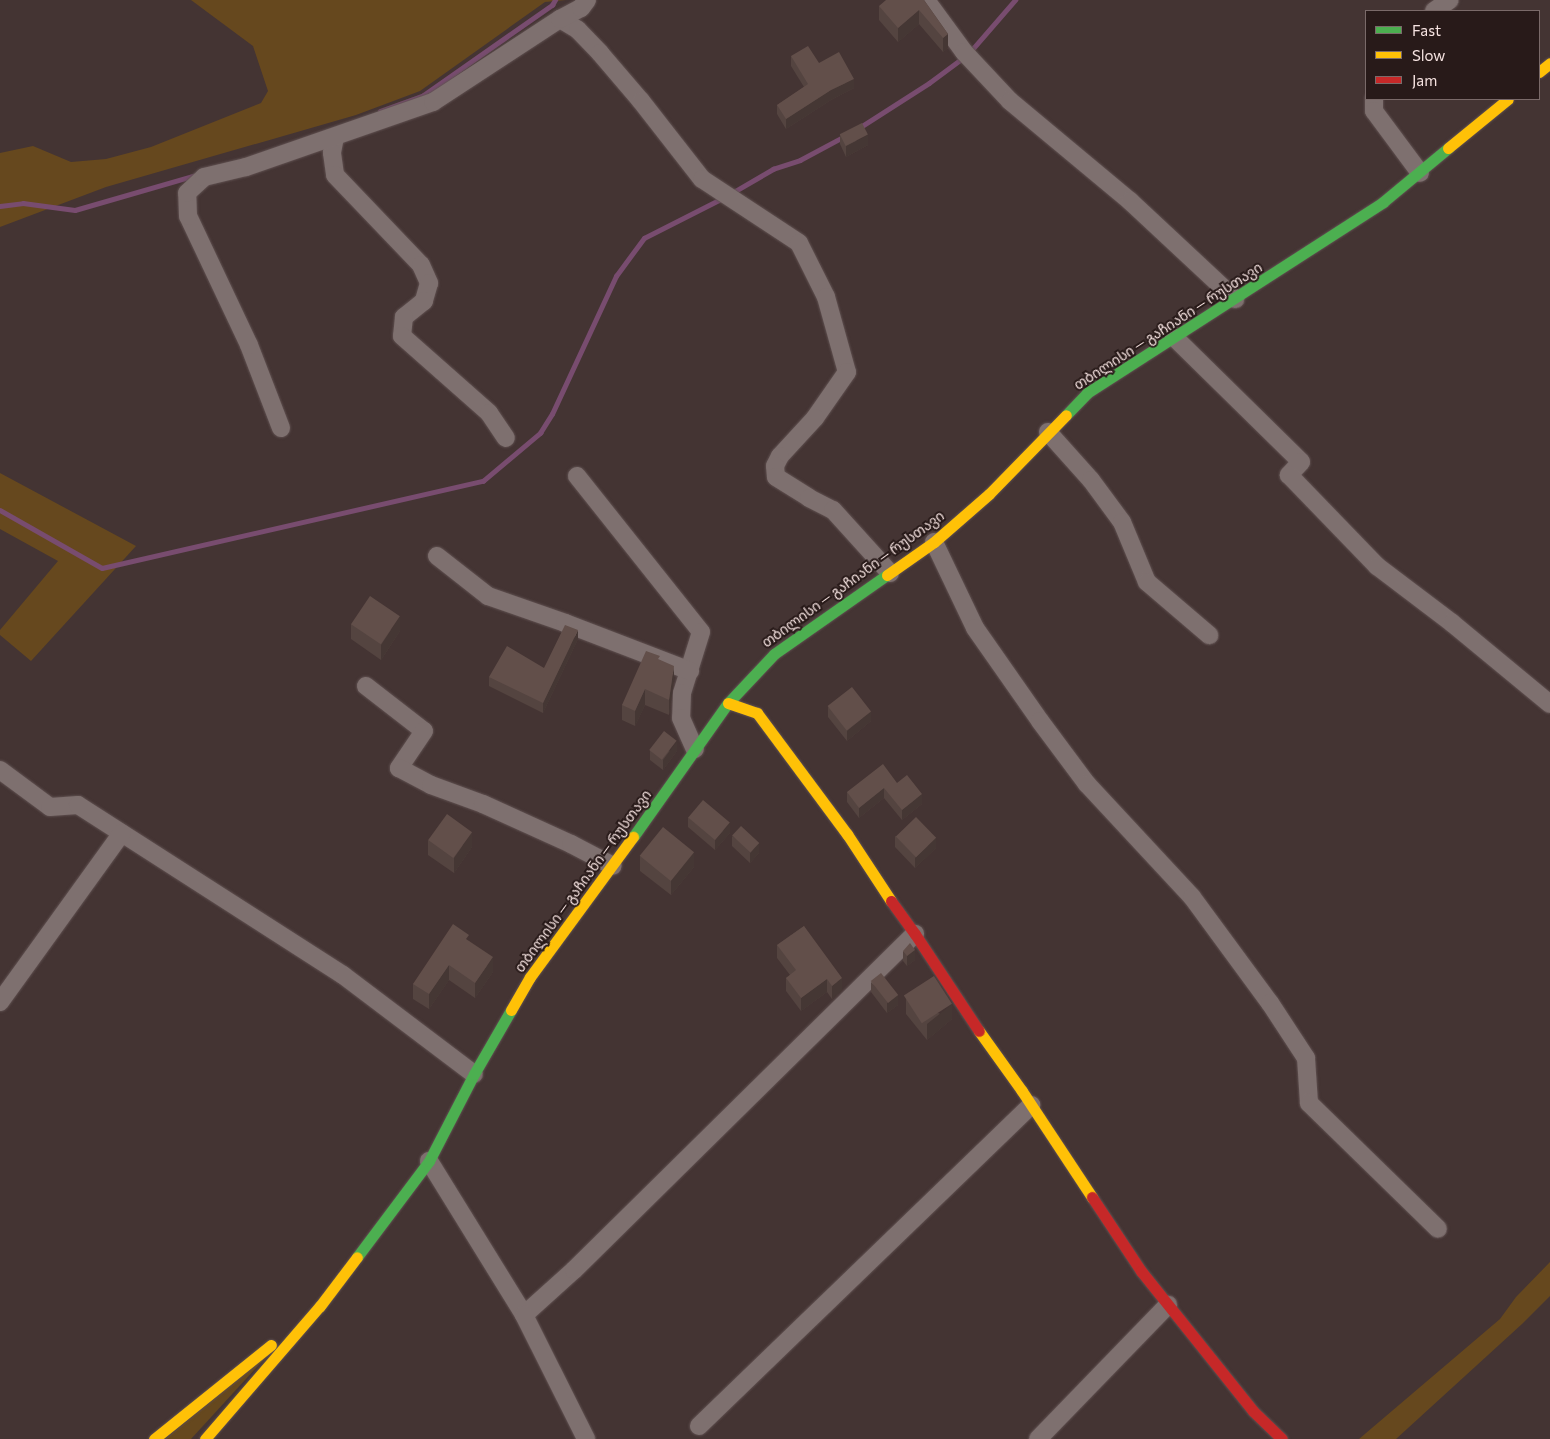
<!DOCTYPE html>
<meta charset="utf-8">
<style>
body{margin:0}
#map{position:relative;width:1550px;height:1439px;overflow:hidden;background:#443433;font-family:Commissioner,"Noto Sans Georgian",sans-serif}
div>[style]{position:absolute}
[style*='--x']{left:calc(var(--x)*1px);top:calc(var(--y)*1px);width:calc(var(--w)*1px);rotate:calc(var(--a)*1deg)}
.green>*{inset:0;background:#66481e}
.stream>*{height:4.5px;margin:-2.25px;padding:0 2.25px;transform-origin:2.25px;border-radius:2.25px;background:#784c6f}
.roads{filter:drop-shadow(0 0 1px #5f5050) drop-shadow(0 0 1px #5f5050)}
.street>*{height:18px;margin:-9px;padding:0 9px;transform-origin:9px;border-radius:9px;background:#7e706f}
.fast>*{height:11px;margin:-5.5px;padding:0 5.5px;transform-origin:5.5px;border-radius:5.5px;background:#4caf50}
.slow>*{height:11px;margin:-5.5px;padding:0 5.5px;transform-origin:5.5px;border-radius:5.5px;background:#ffc107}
.jam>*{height:11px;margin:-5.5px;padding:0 5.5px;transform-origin:5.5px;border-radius:5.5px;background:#c62828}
.wall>*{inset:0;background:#544440}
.shaded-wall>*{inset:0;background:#453734}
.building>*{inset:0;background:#624f4a;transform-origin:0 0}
span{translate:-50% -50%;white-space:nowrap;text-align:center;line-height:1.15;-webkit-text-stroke:4px #281a19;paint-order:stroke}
.street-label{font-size:14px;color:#f6e3e1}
.legend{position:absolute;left:1365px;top:10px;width:175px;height:90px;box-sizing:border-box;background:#281a19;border:1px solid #7a6a69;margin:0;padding:6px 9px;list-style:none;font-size:15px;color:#f6e3e1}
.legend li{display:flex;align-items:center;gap:10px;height:25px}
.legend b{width:25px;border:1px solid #7a6a69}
</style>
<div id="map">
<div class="green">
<div style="clip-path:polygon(191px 0,566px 0,545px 2px,420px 91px,356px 115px,106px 187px,0 227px,0 153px,33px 146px,71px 162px,106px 159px,151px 147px,261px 103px,268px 91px,253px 46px)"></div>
<div style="clip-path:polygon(0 473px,136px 546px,31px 661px,0 635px,0 630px,58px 561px,0 529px)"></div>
<div style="clip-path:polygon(1550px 1262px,1550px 1296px,1522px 1324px,1396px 1439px,1359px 1439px,1500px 1319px,1516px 1297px)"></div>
<div style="clip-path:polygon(268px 1355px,191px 1439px,165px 1439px)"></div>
</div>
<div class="stream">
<div style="--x:970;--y:52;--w:69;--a:-49.1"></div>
<div style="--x:380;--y:111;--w:45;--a:-19.7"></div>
<div style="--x:422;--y:96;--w:159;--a:-35"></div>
<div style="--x:552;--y:5;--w:6;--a:-59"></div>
<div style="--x:859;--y:128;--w:83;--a:-32.7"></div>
<div style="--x:929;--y:83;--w:44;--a:-36.6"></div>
<div style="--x:732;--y:193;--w:48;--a:-30.3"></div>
<div style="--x:773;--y:169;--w:28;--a:-18"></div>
<div style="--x:800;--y:160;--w:49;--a:-28.1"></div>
<div style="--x:0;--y:206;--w:23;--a:-7"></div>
<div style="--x:23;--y:203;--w:52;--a:7.7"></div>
<div style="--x:75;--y:210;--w:126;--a:-16.1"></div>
<div style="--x:0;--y:510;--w:117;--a:29.6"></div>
<div style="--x:102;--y:568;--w:391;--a:-12.9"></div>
<div style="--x:483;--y:481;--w:75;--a:-40.1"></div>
<div style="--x:540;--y:433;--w:22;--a:-58"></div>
<div style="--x:552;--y:414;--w:152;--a:-65.1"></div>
<div style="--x:616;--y:276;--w:47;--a:-53.6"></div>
<div style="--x:644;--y:238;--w:89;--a:-26.9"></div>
</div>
<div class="roads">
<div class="street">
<div style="--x:926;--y:0;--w:64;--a:53.8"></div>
<div style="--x:964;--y:52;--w:67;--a:46.8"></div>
<div style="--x:1010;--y:101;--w:156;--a:39.8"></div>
<div style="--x:1130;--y:201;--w:144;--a:43"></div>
<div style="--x:1434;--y:11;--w:19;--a:-35"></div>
<div style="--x:560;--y:19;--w:21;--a:31"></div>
<div style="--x:578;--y:30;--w:32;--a:46"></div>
<div style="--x:600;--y:53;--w:63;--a:49.5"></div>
<div style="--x:641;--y:101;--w:99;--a:52"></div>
<div style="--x:702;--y:179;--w:116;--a:33.4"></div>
<div style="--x:799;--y:243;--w:60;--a:63.4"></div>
<div style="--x:826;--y:297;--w:78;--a:74.4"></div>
<div style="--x:847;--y:372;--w:56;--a:124.8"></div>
<div style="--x:815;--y:418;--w:52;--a:132.6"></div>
<div style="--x:780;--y:456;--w:11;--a:117"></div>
<div style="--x:775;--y:466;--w:11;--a:85"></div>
<div style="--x:776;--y:477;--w:39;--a:32"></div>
<div style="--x:809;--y:498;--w:27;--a:27"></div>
<div style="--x:833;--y:510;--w:85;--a:47.9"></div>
<div style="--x:1374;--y:99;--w:12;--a:90"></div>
<div style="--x:1374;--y:111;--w:77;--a:53.4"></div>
<div style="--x:335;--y:137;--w:16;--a:101"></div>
<div style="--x:332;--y:153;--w:22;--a:82"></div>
<div style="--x:335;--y:175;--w:124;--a:46.3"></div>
<div style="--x:421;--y:265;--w:20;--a:66"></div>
<div style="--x:429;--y:283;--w:19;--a:106"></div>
<div style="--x:424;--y:301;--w:26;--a:141"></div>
<div style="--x:404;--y:317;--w:19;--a:96"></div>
<div style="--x:402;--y:336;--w:116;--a:41.5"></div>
<div style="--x:489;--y:413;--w:30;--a:56"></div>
<div style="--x:1174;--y:337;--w:178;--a:44.5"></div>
<div style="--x:1301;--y:462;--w:18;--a:133"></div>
<div style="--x:1289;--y:475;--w:127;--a:46"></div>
<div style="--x:1377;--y:566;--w:94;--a:37.2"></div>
<div style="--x:1452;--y:623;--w:127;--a:39.6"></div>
<div style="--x:281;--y:428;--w:89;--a:-111.1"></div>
<div style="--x:249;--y:345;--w:143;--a:-115.3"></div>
<div style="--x:188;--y:216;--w:23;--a:-92"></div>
<div style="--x:187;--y:193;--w:23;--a:-43"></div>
<div style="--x:204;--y:177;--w:43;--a:-13.4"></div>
<div style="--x:246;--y:167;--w:198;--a:-19.2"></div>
<div style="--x:433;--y:102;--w:152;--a:-33.2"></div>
<div style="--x:560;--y:19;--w:24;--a:-28"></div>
<div style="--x:581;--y:8;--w:10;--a:-53"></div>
<div style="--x:1048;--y:432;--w:64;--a:48.1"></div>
<div style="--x:1091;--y:480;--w:52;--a:53.6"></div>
<div style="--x:1122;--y:522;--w:65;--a:67.4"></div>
<div style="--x:1147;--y:582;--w:82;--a:40.5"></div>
<div style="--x:577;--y:476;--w:199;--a:51.5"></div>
<div style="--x:701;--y:632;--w:64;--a:107.3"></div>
<div style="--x:682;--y:693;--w:25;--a:92"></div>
<div style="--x:681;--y:718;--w:34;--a:66"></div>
<div style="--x:934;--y:542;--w:95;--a:64.5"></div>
<div style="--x:975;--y:628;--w:113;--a:55"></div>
<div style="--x:1040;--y:721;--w:79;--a:53.3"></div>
<div style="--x:1087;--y:784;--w:154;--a:47.1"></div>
<div style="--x:1192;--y:897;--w:132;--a:53.7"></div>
<div style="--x:1270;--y:1003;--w:66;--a:56.8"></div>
<div style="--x:1306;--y:1058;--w:45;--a:86.2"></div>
<div style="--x:1309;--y:1103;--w:180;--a:44.3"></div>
<div style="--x:437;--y:556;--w:65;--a:38.1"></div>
<div style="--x:488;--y:596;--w:82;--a:19.3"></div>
<div style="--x:565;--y:623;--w:134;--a:21"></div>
<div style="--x:366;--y:686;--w:73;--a:37.8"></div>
<div style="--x:424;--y:731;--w:45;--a:124"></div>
<div style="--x:399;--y:768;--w:36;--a:28"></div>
<div style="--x:431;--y:785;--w:55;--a:20.1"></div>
<div style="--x:483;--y:804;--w:97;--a:24.4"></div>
<div style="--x:571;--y:844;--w:47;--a:27.6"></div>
<div style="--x:0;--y:770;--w:62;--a:36.5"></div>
<div style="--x:50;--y:807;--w:28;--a:-4"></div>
<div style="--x:78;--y:805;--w:315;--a:32.7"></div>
<div style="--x:343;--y:975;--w:164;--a:37.1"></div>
<div style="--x:0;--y:1002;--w:208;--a:-54.2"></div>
<div style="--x:429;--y:1161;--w:181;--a:58.3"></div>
<div style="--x:524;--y:1315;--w:67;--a:-42"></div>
<div style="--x:574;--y:1270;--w:479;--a:-44.6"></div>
<div style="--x:524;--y:1315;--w:139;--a:63.4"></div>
<div style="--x:699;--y:1426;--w:462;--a:-44"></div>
<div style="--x:1038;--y:1439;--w:187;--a:-45.9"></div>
</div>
<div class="fast">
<div style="--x:1066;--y:415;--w:30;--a:-46"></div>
<div style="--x:1087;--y:393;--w:352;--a:-32.8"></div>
<div style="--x:1383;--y:202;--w:85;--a:-39.7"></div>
<div style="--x:633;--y:837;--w:164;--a:-54.7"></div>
<div style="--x:728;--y:703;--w:67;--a:-46.8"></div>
<div style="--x:774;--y:654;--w:138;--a:-35"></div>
<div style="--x:357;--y:1257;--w:120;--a:-53.1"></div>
<div style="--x:429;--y:1161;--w:98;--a:-62.7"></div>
<div style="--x:474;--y:1074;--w:74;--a:-60"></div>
</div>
<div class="slow">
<div style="--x:1539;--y:72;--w:14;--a:-39"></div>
<div style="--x:1448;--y:148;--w:77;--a:-39.2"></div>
<div style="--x:887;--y:575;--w:57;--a:-35.1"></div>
<div style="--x:934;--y:542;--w:73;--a:-41.1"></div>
<div style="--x:989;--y:494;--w:110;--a:-45.7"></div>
<div style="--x:728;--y:703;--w:31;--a:19"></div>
<div style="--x:757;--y:713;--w:151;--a:53.4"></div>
<div style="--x:847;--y:834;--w:80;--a:56.7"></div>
<div style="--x:511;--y:1010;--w:38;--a:-60"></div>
<div style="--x:530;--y:977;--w:174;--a:-53.7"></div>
<div style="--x:979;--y:1031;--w:74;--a:54.4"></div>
<div style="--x:1022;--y:1091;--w:127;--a:56.6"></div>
<div style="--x:154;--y:1439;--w:150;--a:-38.8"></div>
<div style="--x:205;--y:1439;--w:176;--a:-49.2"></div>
<div style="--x:320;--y:1306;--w:61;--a:-52.9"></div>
</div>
<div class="jam">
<div style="--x:891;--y:901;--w:41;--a:54"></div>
<div style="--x:915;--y:934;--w:116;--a:56.6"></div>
<div style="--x:1092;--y:1197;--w:89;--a:56.5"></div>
<div style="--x:1141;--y:1271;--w:179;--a:51.3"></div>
<div style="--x:1253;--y:1411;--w:40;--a:44"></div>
</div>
</div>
<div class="wall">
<div style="clip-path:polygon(924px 0,948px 34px,948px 48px,943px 52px,919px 24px,898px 42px,879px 20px,879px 6px)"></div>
<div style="clip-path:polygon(791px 56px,819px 63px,854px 88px,831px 100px,786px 129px,777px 114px,777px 105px,804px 87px,791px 66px)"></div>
<div style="clip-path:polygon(840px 134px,868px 145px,846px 157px,840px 144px)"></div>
<div style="clip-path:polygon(351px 624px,400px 631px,381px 660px,351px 639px)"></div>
<div style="clip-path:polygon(578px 639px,543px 713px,489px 686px,489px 677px,544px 668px)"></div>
<div style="clip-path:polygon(660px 660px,674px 681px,669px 715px,645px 705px,635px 726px,622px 720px,622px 705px)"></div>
<div style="clip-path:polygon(828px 707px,871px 721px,847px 741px,828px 717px)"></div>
<div style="clip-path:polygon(650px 750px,677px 751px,663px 770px,650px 760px)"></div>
<div style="clip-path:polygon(897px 783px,922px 804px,902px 820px,884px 798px,859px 818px,847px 802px,847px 792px)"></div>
<div style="clip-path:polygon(688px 817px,730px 833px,715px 850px,688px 827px)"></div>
<div style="clip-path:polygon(732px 836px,759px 853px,750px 863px,732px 846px)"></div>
<div style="clip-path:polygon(895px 836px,936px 848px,915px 868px,895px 847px)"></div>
<div style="clip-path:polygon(428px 840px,472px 847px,454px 873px,428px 855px)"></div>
<div style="clip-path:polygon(640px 856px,694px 867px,671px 895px,640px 871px)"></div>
<div style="clip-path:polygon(804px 926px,842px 991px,832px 999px,827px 992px,801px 1011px,786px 991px,786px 978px,790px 975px,777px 958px,777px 945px)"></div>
<div style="clip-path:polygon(469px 941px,493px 972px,475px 998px,449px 980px,429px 1009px,413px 999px,413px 984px)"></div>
<div style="clip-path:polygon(903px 951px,915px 960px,907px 966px,903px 961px)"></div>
<div style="clip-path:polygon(871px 982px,898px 1005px,887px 1013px,871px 992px)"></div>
<div style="clip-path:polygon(906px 999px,952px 1019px,927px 1040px,906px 1014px)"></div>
</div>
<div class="shaded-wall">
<div style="clip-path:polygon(919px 10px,919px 24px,898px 42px,898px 28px)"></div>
<div style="clip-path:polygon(948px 34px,948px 48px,943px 52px,943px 38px)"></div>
<div style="clip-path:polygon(854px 79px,854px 88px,831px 100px,786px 129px,786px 119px,831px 90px)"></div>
<div style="clip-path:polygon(868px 135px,868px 145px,846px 157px,846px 146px)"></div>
<div style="clip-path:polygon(400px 616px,400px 631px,381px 660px,381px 645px)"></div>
<div style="clip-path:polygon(578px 630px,578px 639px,543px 713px,543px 703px)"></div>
<div style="clip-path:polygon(674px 666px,674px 681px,669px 715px,669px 700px)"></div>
<div style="clip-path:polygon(645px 689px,645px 705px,635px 726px,635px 711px)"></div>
<div style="clip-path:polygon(871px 711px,871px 721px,847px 741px,847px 731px)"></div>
<div style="clip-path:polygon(677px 741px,677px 751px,663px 770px,663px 760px)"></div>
<div style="clip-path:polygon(884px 788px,884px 798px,859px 818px,859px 808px)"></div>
<div style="clip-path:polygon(922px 794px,922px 804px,902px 820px,902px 810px)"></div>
<div style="clip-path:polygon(730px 823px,730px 833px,715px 850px,715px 840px)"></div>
<div style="clip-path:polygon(472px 832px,472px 847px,454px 873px,454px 858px)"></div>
<div style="clip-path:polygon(936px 838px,936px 848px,915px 868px,915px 858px)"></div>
<div style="clip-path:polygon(759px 843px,759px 853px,750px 863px,750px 853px)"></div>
<div style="clip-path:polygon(694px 852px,694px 867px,671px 895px,671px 880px)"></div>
<div style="clip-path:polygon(915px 950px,915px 960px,907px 966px,907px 956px)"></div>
<div style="clip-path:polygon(493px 957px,493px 972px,475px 998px,475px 983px)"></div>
<div style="clip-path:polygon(449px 965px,449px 980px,429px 1009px,429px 994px)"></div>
<div style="clip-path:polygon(842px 978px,842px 991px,832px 999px,832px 986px)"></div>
<div style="clip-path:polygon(827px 979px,827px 992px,801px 1011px,801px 998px)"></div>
<div style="clip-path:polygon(898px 995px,898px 1005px,887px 1013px,887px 1003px)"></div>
<div style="clip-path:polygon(952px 1004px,952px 1019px,927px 1040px,927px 1024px)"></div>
</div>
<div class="building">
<div style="clip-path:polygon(886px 0,924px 0,948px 34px,943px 38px,919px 10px,898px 28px,879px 6px)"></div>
<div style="clip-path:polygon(808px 46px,819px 63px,839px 52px,854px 79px,831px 90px,786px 119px,777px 105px,808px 84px,791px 56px)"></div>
<div style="left:862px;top:123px;width:13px;height:25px;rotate:63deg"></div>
<div style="left:370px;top:596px;width:36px;height:34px;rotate:34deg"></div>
<div style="clip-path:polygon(565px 625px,578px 630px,543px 703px,489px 677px,507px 646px,544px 668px)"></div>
<div style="clip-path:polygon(646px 651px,660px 656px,658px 659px,674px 666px,669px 700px,645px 689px,635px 711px,622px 705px)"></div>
<div style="left:852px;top:687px;width:31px;height:31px;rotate:52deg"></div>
<div style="left:664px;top:731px;width:16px;height:24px;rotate:38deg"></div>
<div style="clip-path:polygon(883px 764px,897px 783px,907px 775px,922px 794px,902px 810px,884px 788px,859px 808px,847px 792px)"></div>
<div style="left:703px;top:800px;width:35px;height:23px;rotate:40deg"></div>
<div style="left:447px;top:814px;width:31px;height:32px;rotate:36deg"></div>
<div style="left:916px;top:817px;width:29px;height:28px;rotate:46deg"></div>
<div style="left:741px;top:826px;width:25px;height:13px;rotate:43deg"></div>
<div style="left:663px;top:827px;width:40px;height:37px;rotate:39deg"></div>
<div style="clip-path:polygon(453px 924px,469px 935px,466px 939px,493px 957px,475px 983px,449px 965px,429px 994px,413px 984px)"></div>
<div style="clip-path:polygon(804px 926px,842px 978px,832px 986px,827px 979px,801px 998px,786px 978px,796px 970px,777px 945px)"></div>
<div style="clip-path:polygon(910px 943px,915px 950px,907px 956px,903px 951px)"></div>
<div style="left:881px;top:973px;width:28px;height:13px;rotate:52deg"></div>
<div style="left:934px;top:976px;width:33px;height:36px;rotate:57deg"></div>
</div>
<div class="street-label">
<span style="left:1168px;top:326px;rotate:-33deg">თბილისი — გაჩიანი — რუსთავი</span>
<span style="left:853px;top:579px;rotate:-36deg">თბილისი — გაჩიანი — რუსთავი</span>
<span style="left:583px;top:881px;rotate:-54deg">თბილისი — გაჩიანი — რუსთავი</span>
</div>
<ul class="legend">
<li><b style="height:6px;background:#4caf50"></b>Fast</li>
<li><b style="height:6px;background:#ffc107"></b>Slow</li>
<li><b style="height:6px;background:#c62828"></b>Jam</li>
</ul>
</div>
